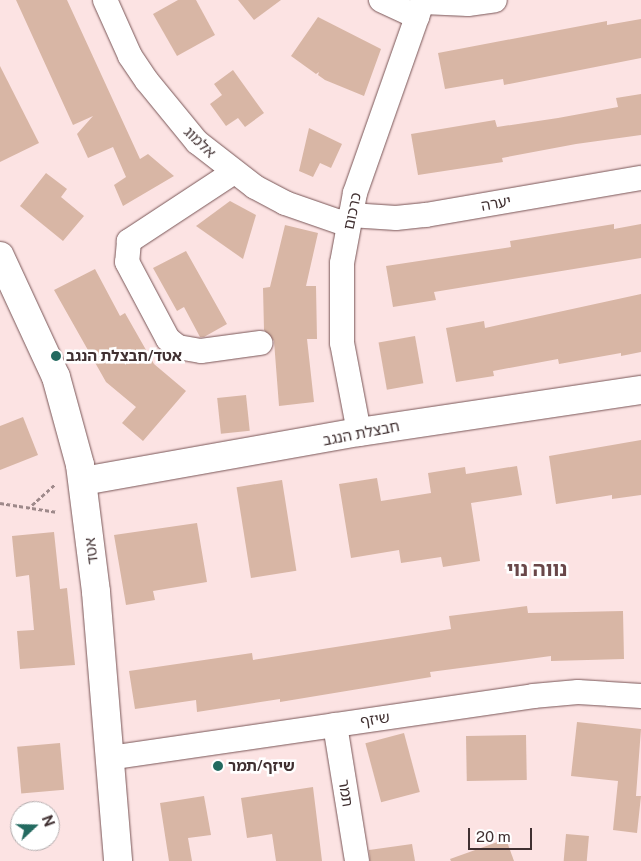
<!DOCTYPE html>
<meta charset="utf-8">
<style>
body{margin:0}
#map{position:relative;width:641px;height:861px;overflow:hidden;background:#fce3e3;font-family:"Public Sans","Noto Sans Hebrew",sans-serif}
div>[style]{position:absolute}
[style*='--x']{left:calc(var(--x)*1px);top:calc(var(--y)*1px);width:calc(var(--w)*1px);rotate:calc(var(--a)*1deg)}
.building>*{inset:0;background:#d8b6a5;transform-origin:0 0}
.path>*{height:3px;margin-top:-1.5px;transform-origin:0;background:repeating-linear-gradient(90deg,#9e898a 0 4px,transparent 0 6.5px)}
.roads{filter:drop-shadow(0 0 1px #795657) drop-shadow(0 0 1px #795657)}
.street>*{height:24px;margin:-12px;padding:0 12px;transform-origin:12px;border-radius:12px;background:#fff}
.secondary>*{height:28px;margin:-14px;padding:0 14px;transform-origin:14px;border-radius:14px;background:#fff}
.dots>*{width:14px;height:14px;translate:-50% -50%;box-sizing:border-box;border:2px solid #fff;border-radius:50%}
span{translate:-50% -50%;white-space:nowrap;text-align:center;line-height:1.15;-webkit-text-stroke:5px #fff;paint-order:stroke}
.street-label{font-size:15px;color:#403031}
.poi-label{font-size:15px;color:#403031;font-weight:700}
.left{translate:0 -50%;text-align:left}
.district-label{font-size:20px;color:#694749;font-weight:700}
.north{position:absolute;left:10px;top:801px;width:50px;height:50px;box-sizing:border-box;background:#fff;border:1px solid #b3acad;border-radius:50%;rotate:69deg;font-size:14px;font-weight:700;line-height:20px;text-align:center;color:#403031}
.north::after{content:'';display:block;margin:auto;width:18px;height:22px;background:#236a60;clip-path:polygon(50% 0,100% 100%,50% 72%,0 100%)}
.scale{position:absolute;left:468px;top:828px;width:64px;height:22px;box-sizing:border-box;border:2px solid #403031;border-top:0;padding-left:6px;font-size:15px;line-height:18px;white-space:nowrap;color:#403031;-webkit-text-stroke:4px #fff;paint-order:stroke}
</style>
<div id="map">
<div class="building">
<div style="clip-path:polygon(16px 0,67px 0,140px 159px,148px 154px,174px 176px,123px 206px,114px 185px,126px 177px,113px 147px,88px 158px,77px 134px,93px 116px,73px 125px)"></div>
<div style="clip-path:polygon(178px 0,196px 0,215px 35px,177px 56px,153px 14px)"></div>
<div style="clip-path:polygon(238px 0,281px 0,254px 20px)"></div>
<div style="clip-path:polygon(318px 17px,381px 49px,364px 96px,325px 80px,318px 75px,319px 72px,316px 74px,291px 56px)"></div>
<div style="clip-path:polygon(641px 19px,641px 58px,504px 85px,503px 79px,445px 89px,438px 53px,607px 21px,607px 25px)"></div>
<div style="clip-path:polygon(0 66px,39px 143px,0 162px)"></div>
<div style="clip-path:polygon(233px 70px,264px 113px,245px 127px,238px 118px,226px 126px,210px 104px,222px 95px,214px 84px)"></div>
<div style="clip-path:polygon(641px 94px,641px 135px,576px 144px,502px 158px,503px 162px,418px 175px,411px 134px,495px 120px,497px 127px,558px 118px,618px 107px,616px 98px)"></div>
<div style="clip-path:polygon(309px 128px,342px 144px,331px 168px,320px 163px,313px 177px,299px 171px)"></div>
<div style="clip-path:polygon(46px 173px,67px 189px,61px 197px,84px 216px,63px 241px,20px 206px)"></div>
<div style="clip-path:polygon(230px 201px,256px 215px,243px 259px,196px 226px)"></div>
<div style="clip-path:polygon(614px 224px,614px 229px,641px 224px,641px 258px,434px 292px,436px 300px,393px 307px,386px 266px,511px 247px,510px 241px)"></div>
<div style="clip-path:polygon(285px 225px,318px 233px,306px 286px,316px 286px,317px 339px,307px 339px,314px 402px,279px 406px,274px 341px,264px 330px,263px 288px,270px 287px)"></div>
<div style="clip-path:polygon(186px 251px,227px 324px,204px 337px,200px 337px,184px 307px,177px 311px,153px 268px)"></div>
<div style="clip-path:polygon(95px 269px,120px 316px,125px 313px,154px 364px,186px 391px,143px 441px,122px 423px,136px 407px,106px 382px,54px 290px)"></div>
<div style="clip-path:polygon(641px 294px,641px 352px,621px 356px,621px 353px,559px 364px,558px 359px,493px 371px,494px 376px,456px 382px,446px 328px,484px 321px,485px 328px)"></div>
<div style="left:415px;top:336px;width:48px;height:37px;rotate:80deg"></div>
<div style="left:246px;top:395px;width:36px;height:29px;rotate:84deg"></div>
<div style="clip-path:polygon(23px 417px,38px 455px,0 470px,0 426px)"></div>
<div style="clip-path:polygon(641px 440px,641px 495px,612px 499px,612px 495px,556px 504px,549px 456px)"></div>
<div style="clip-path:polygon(517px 466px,522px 495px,471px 503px,480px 561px,443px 567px,441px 557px,401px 563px,399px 550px,351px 558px,339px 484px,377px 478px,381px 501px,431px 493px,428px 473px,465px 467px,466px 474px)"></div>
<div style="left:282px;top:480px;width:92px;height:46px;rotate:81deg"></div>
<div style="clip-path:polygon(197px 523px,207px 582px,153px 591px,155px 600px,126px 605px,114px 535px)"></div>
<div style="clip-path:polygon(54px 532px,60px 589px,67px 588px,75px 665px,20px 669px,17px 631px,34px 630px,29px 575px,16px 577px,12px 536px)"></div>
<div style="clip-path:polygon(527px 606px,528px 613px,623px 611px,624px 659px,551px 661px,551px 656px,430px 672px,431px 677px,280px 702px,280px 699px,197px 712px,196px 700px,135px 709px,129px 671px,252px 653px,253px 660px,451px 629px,449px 616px)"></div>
<div style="clip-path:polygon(577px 722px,641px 729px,636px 796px,641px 796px,637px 833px,613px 830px,618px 781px,571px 776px)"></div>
<div style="left:404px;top:733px;width:61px;height:40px;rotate:75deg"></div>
<div style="left:526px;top:735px;width:45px;height:60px;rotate:89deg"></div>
<div style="left:60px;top:743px;width:47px;height:43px;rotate:85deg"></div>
<div style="clip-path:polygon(313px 787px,322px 861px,276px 861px,272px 834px,247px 838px,241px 798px)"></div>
<div style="clip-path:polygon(204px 796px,211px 835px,188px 838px,192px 861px,169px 861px,160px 803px)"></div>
<div style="left:566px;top:834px;width:23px;height:27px;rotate:5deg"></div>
<div style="clip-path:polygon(506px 839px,514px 861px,451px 861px,450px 859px)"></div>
<div style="clip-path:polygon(412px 844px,415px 861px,370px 861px,369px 850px)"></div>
</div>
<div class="path">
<div style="--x:0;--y:503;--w:58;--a:9"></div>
<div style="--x:32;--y:505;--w:31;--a:-42"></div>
</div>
<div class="roads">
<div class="street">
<div style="--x:105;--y:0;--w:61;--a:65.9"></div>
<div style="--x:130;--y:56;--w:30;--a:56"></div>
<div style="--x:147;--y:81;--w:79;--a:50.7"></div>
<div style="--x:197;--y:142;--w:73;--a:37.8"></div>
<div style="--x:255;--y:187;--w:34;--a:28"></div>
<div style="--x:285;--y:203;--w:67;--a:19.2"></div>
<div style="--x:381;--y:0;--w:40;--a:25"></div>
<div style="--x:423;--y:2;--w:45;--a:2.5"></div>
<div style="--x:468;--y:4;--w:27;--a:-8"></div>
<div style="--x:234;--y:172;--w:126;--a:146.7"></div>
<div style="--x:129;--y:241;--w:21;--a:95"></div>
<div style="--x:127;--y:262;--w:87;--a:62"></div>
<div style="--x:168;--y:339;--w:13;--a:39"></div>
<div style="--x:178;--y:347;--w:23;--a:10"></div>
<div style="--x:201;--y:351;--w:60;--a:-7.7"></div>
<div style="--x:350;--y:215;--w:46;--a:3.7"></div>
<div style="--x:396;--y:218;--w:30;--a:-6"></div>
<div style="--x:426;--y:215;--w:218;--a:-9.8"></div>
<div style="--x:359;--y:432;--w:91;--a:-100.8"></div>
<div style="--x:342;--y:343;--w:80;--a:-90"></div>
<div style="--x:342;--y:263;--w:71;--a:-79.5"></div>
<div style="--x:355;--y:193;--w:205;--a:-70.6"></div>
<div style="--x:335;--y:725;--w:138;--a:80.8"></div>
<div style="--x:109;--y:758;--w:429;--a:-8.3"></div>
<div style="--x:533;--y:696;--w:45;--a:-5.1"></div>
<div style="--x:578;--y:692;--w:63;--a:3.6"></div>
</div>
<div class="secondary">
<div style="--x:0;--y:256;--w:133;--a:65.2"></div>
<div style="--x:56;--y:377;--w:91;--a:74.7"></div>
<div style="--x:80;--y:465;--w:128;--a:82.8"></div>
<div style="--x:96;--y:592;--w:270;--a:85.3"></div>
<div style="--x:83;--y:481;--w:280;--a:-10.1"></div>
<div style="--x:359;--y:432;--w:285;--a:-8.5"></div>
</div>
</div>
<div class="dots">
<div style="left:56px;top:356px;background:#236a60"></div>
<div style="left:218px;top:766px;background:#236a60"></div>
</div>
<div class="street-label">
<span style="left:200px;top:142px;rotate:44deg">אלמוג</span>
<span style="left:496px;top:203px;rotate:-10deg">יערה</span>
<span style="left:352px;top:211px;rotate:-78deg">כרכום</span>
<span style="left:361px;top:433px;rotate:-11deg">חבצלת הנגב</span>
<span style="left:91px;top:551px;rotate:-97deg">אטד</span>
<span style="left:375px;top:719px;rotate:-8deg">שיזף</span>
<span style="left:346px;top:793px;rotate:81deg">תמר</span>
</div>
<div class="poi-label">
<span class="left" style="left:66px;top:356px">אטד/חבצלת הנגב</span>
<span class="left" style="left:228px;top:766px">שיזף/תמר</span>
</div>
<div class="district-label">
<span style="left:537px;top:569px">נווה נוי</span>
</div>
<div class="north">N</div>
<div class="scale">20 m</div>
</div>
